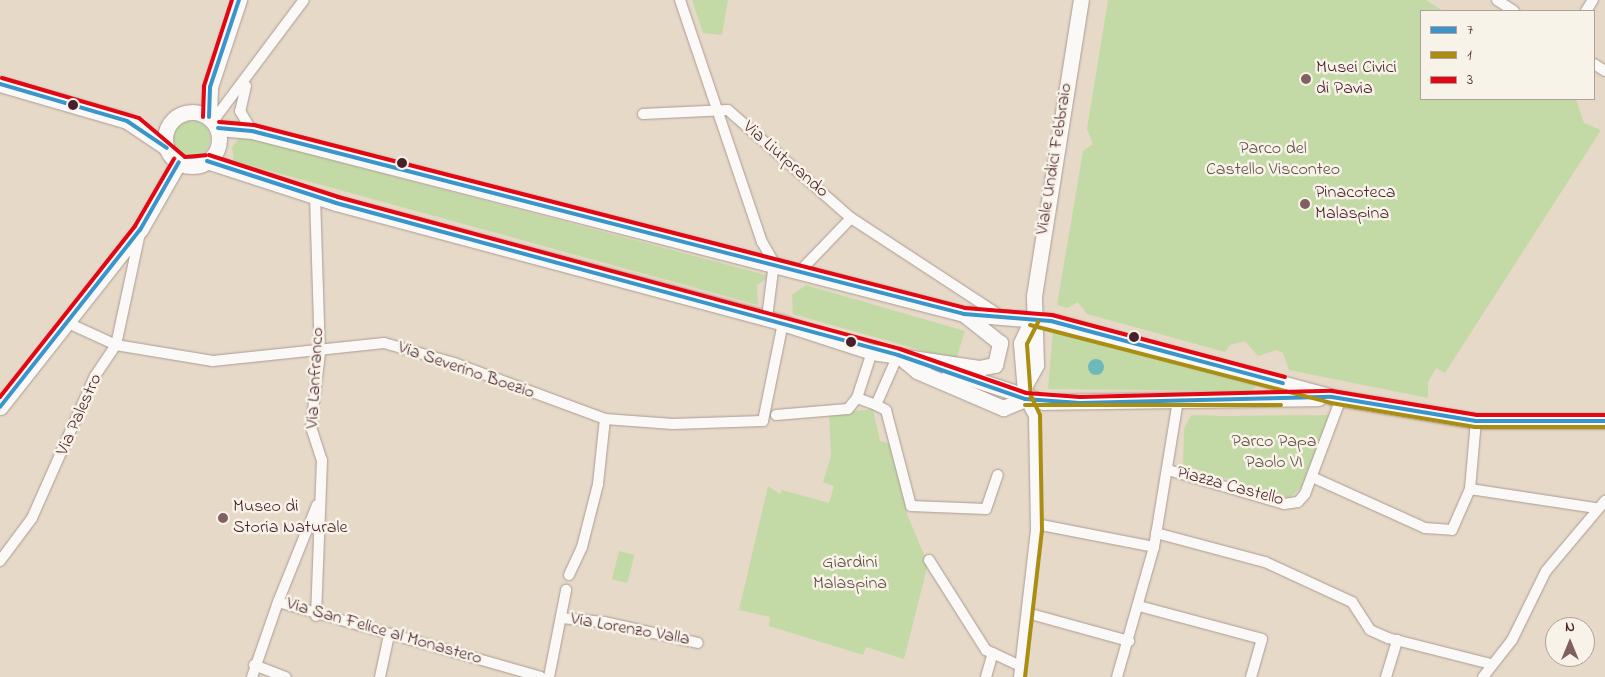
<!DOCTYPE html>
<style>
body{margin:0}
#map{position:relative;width:1605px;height:677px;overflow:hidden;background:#e6d9c8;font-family:"Indie Flower",sans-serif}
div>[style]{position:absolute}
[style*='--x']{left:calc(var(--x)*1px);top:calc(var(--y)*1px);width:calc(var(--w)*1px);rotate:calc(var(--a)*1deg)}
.green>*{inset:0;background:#c4daa6;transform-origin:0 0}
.round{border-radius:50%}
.water>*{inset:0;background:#6db9ba}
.roads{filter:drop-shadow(0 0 1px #aa9c94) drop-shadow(0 0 1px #aa9c94)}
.street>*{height:10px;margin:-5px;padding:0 5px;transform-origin:5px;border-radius:5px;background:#fbf9f7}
.secondary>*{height:15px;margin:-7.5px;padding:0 7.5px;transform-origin:7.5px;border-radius:7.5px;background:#fbf9f7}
.secondary>.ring{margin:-7.5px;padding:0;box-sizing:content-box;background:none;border:15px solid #fbf9f7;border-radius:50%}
.bus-1>*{height:4px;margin:-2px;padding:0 2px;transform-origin:2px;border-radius:2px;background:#3896cd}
.bus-2>*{height:4px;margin:-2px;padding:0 2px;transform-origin:2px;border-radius:2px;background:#aa8e11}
.bus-3>*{height:4px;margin:-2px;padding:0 2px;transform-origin:2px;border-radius:2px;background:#e30613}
.dots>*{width:14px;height:14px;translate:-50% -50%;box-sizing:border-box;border:2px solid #f7f3e8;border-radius:50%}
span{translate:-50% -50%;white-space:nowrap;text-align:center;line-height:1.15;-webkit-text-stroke:5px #f7f3e8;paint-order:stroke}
.poi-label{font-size:18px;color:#4a1f2b}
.left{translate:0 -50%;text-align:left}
.park-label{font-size:18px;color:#624e43}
.street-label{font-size:18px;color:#4a1f2b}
.legend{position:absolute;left:1420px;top:10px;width:175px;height:90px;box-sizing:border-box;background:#f7f3e8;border:1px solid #b29e9c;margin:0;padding:6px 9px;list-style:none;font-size:15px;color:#4a1f2b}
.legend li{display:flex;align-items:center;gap:10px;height:25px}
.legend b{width:25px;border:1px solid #b29e9c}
.north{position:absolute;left:1545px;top:617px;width:50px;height:50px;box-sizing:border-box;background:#f7f3e8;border:1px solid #b29e9c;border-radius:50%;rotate:0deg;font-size:14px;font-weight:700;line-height:20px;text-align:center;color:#4a1f2b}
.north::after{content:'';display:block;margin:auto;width:18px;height:22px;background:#816062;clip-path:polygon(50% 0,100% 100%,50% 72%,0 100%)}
</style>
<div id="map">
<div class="green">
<div style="clip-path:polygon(692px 0,728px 0,722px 35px,703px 33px)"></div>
<div style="clip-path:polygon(1108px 0,1426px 0,1443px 11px,1421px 11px,1421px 99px,1576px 99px,1584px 123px,1601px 130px,1445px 373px,1436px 368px,1428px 382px,1428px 398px,1289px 370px,1283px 353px,1277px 350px,1258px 356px,1245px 341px,1230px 345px,1225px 352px,1087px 314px,1078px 302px,1067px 308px,1057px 305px,1083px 151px,1093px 144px,1087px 129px)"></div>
<div class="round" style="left:174px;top:121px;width:36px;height:36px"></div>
<div style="clip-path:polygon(241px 136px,770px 276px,757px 285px,758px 305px,234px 161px,232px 147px)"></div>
<div style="clip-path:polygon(806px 285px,965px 331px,956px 360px,793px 314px,792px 295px)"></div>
<div style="clip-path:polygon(1053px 330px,1254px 385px,1256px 386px,1252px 391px,1048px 389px)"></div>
<div style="clip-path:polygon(873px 409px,880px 441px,892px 444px,907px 514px,928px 564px,904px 659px,866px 647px,863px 655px,769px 626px,770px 617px,739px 610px,768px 486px,780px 494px,782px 490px,829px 503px,834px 486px,823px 482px,831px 456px,829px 414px)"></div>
<div style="clip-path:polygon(1191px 415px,1224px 416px,1331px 415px,1301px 488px,1289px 498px,1183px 465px,1184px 429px)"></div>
<div style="left:619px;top:551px;width:16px;height:29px;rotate:14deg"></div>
</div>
<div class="water">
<div class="round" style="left:1088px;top:359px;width:16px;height:16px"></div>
</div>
<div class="roads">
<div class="street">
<div style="--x:680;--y:0;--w:256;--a:71.3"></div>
<div style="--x:762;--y:242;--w:24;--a:60"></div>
<div style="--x:774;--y:263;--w:55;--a:97.3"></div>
<div style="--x:1497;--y:0;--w:20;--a:33"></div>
<div style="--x:1586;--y:11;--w:13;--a:-58"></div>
<div style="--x:1594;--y:64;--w:13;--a:32"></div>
<div style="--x:246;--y:86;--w:26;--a:103"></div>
<div style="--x:240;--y:111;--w:23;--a:59"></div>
<div style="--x:643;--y:114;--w:85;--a:-2.7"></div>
<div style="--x:728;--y:110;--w:164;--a:41.3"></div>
<div style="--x:851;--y:218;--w:177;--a:33.2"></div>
<div style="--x:213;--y:121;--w:151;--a:-53.1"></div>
<div style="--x:315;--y:196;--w:157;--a:88.2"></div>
<div style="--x:320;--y:353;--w:75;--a:96.9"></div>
<div style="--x:311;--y:427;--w:35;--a:72"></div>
<div style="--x:322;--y:460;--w:156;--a:92.2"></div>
<div style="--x:801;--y:270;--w:72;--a:-46.1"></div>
<div style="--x:68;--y:323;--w:53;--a:24.6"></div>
<div style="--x:116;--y:345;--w:98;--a:9.4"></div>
<div style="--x:213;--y:361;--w:172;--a:-6"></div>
<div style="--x:384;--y:343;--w:73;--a:15.9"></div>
<div style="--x:454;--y:363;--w:161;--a:20.3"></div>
<div style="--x:605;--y:419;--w:68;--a:4.2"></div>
<div style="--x:673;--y:424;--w:90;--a:-1.9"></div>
<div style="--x:763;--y:421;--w:100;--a:-78.5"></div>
<div style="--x:872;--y:352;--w:48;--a:108.1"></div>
<div style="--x:857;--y:398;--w:20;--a:20"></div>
<div style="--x:876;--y:405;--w:55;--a:-66.3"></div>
<div style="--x:876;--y:405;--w:11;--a:27"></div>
<div style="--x:886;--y:410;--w:99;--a:75.4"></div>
<div style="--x:911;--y:506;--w:75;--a:2.3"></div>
<div style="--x:986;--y:509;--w:36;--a:-71"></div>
<div style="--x:776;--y:415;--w:72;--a:-4.8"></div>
<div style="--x:848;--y:409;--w:14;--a:-51"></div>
<div style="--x:1168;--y:470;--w:121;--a:16.3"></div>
<div style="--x:1284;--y:504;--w:14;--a:-8"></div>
<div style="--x:1298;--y:502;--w:11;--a:-49"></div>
<div style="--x:1305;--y:494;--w:103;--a:-69.4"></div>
<div style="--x:1312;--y:477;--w:124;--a:24.3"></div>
<div style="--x:1425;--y:528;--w:27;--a:4"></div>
<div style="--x:1452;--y:530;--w:45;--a:-66.3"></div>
<div style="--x:1470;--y:489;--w:68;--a:-85"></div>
<div style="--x:1470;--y:489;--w:126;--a:8.6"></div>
<div style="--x:317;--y:505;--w:105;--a:111.9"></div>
<div style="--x:278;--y:602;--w:273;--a:15.9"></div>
<div style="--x:1036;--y:524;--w:120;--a:11"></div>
<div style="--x:1156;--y:533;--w:113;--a:14.9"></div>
<div style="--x:1265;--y:562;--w:96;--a:24.7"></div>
<div style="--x:1352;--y:602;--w:33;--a:57"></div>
<div style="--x:1370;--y:630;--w:20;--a:24"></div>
<div style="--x:1388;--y:638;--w:106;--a:14.2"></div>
<div style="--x:929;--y:560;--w:107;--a:57.7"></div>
<div style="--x:986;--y:650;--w:38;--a:25"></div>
<div style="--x:0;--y:561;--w:54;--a:-53.3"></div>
<div style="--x:32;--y:518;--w:155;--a:-66.1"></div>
<div style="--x:95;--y:376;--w:37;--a:-56"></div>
<div style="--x:116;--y:345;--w:115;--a:-77.9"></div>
<div style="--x:569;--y:575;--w:31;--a:-65"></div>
<div style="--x:582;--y:547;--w:65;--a:-75.7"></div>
<div style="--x:598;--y:484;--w:65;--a:-83.9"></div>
<div style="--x:1139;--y:606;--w:127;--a:15"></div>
<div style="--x:1262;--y:639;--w:40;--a:106"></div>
<div style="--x:1027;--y:613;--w:106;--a:15.4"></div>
<div style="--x:561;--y:618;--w:43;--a:5.3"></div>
<div style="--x:604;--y:622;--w:96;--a:12.6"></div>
<div style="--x:254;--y:665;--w:34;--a:21"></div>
<div style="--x:252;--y:677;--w:79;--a:-70.9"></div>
<div style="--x:380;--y:677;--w:43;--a:-77.9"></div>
<div style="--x:549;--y:677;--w:89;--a:-78.9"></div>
<div style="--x:986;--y:677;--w:25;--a:-74"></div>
<div style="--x:1019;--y:677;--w:148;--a:-83.4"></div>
<div style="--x:1036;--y:530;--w:114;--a:-91"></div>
<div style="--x:1034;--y:416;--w:19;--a:-118"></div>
<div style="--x:1117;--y:677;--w:135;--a:-74.1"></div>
<div style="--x:1154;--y:547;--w:148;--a:-80.7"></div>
<div style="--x:1386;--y:677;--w:39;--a:-73"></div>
<div style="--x:1483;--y:677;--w:47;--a:-51.9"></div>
<div style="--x:1512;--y:640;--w:77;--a:-63.8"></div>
<div style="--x:1546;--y:571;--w:92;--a:-49.9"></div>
</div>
<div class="secondary">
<div style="--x:0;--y:84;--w:132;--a:16.2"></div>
<div style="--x:127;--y:121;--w:48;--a:34"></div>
<div class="ring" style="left:165px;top:112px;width:39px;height:39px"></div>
<div style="--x:209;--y:117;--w:30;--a:-88"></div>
<div style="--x:210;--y:87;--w:92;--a:-71.6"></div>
<div style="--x:218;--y:128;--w:34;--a:5"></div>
<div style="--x:252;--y:131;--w:735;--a:14.41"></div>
<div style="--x:964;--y:314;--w:87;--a:4.6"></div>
<div style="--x:1051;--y:321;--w:291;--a:15.1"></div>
<div style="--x:1332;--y:397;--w:146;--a:9.5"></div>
<div style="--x:1476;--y:421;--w:129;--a:0"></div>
<div style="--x:207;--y:161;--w:136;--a:18"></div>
<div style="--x:336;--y:203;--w:463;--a:15"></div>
<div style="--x:783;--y:323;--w:94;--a:18"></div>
<div style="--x:872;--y:352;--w:108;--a:8.5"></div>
<div style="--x:979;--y:368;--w:16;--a:-11"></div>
<div style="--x:995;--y:365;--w:23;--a:-77"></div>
<div style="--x:1000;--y:343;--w:45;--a:-141.3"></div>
<div style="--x:898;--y:355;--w:25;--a:40"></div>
<div style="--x:917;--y:371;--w:94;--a:23.3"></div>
<div style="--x:1003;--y:408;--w:24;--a:-22"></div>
<div style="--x:949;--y:371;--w:100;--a:18.1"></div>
<div style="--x:1044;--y:402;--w:274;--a:-0.8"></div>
<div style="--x:1026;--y:383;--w:21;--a:-61"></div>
<div style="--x:1036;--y:365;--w:69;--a:-91.7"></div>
<div style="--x:1034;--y:296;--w:300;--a:-81"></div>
<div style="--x:1025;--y:392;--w:49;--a:-94.7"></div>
<div style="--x:1021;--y:343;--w:26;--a:-65"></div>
<div style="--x:0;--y:407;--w:226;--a:-51.7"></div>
<div style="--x:140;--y:230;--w:78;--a:-60.2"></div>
</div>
</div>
<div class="bus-1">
<div style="--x:0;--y:84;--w:132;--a:16.2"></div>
<div style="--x:127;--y:121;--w:48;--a:34"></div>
<div style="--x:209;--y:117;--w:30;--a:-88"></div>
<div style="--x:210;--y:87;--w:92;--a:-71.6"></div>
<div style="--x:218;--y:128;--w:34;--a:5"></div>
<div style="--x:252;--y:131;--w:735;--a:14.41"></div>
<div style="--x:964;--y:314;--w:87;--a:4.6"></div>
<div style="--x:1051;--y:321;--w:240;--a:15"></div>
<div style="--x:207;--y:161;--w:136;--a:18"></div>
<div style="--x:336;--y:203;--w:582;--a:15.13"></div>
<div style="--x:898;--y:355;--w:134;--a:19.1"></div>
<div style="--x:1025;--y:399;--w:55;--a:4.2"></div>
<div style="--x:1080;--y:403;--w:252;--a:-1.4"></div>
<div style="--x:1332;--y:397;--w:146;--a:9.5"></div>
<div style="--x:1476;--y:421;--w:129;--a:0"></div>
<div style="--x:0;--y:407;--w:226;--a:-51.7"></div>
<div style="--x:140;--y:230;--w:78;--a:-60.2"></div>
</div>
<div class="bus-2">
<div style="--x:1030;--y:325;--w:311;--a:14.5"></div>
<div style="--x:1331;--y:403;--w:146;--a:9.5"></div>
<div style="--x:1475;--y:427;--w:130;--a:0"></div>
<div style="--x:1031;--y:399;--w:55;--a:-94.2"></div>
<div style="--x:1027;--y:344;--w:25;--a:-63"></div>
<div style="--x:1025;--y:405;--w:256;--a:0"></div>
<div style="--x:1025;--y:677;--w:148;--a:-83.4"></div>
<div style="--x:1042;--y:530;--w:115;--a:-91"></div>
<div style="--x:1040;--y:415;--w:21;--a:-115"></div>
</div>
<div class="bus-3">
<div style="--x:2;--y:78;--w:143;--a:16.3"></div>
<div style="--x:139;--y:118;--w:60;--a:40.3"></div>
<div style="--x:185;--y:157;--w:21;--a:-5"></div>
<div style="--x:203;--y:117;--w:31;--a:-88"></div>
<div style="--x:204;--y:86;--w:90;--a:-72"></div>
<div style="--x:219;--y:122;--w:35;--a:5"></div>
<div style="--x:254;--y:125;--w:734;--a:14.43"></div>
<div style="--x:965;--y:308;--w:87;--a:4.6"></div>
<div style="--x:1052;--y:315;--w:241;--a:14.9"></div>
<div style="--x:209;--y:155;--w:136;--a:18"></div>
<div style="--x:338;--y:197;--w:582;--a:15.13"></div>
<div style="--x:900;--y:349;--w:133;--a:19.2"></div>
<div style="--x:1026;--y:393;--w:54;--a:4.2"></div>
<div style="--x:1080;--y:397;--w:252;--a:-1.4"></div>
<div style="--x:1332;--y:391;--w:147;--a:9.4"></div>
<div style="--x:1477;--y:415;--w:128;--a:0"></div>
<div style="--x:0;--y:397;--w:218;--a:-51.7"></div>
<div style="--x:135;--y:226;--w:78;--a:-59.8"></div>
</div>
<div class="dots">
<div style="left:1306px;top:79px;background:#816062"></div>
<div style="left:73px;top:105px;background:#4a1f2b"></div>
<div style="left:402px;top:163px;background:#4a1f2b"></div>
<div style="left:1305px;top:204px;background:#816062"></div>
<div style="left:1134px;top:337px;background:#4a1f2b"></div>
<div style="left:851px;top:342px;background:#4a1f2b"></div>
<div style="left:223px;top:518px;background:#816062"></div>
</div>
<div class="poi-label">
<span class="left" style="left:1316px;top:79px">Musei Civici<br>di Pavia</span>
<span class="left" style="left:1315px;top:204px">Pinacoteca<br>Malaspina</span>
<span class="left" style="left:233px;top:518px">Museo di<br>Storia Naturale</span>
</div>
<div class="park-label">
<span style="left:1273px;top:160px">Parco del<br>Castello Visconteo</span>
<span style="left:1274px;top:453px">Parco Papa<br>Paolo VI</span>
<span style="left:850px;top:574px">Giardini<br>Malaspina</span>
</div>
<div class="street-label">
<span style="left:1055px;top:159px;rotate:-81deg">Viale Undici Febbraio</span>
<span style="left:785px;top:160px;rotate:41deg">Via Liutprando</span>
<span style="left:466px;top:371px;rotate:19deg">Via Severino Boezio</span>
<span style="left:316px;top:378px;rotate:-87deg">Via Lanfranco</span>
<span style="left:80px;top:415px;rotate:-66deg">Via Palestro</span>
<span style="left:1230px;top:487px;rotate:15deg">Piazza Castello</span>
<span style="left:630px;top:630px;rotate:10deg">Via Lorenzo Valla</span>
<span style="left:384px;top:632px;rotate:16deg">Via San Felice al Monastero</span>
</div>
<ul class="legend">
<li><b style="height:6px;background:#3896cd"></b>7</li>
<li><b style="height:6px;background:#aa8e11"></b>1</li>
<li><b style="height:6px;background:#e30613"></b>3</li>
</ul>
<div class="north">N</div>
</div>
